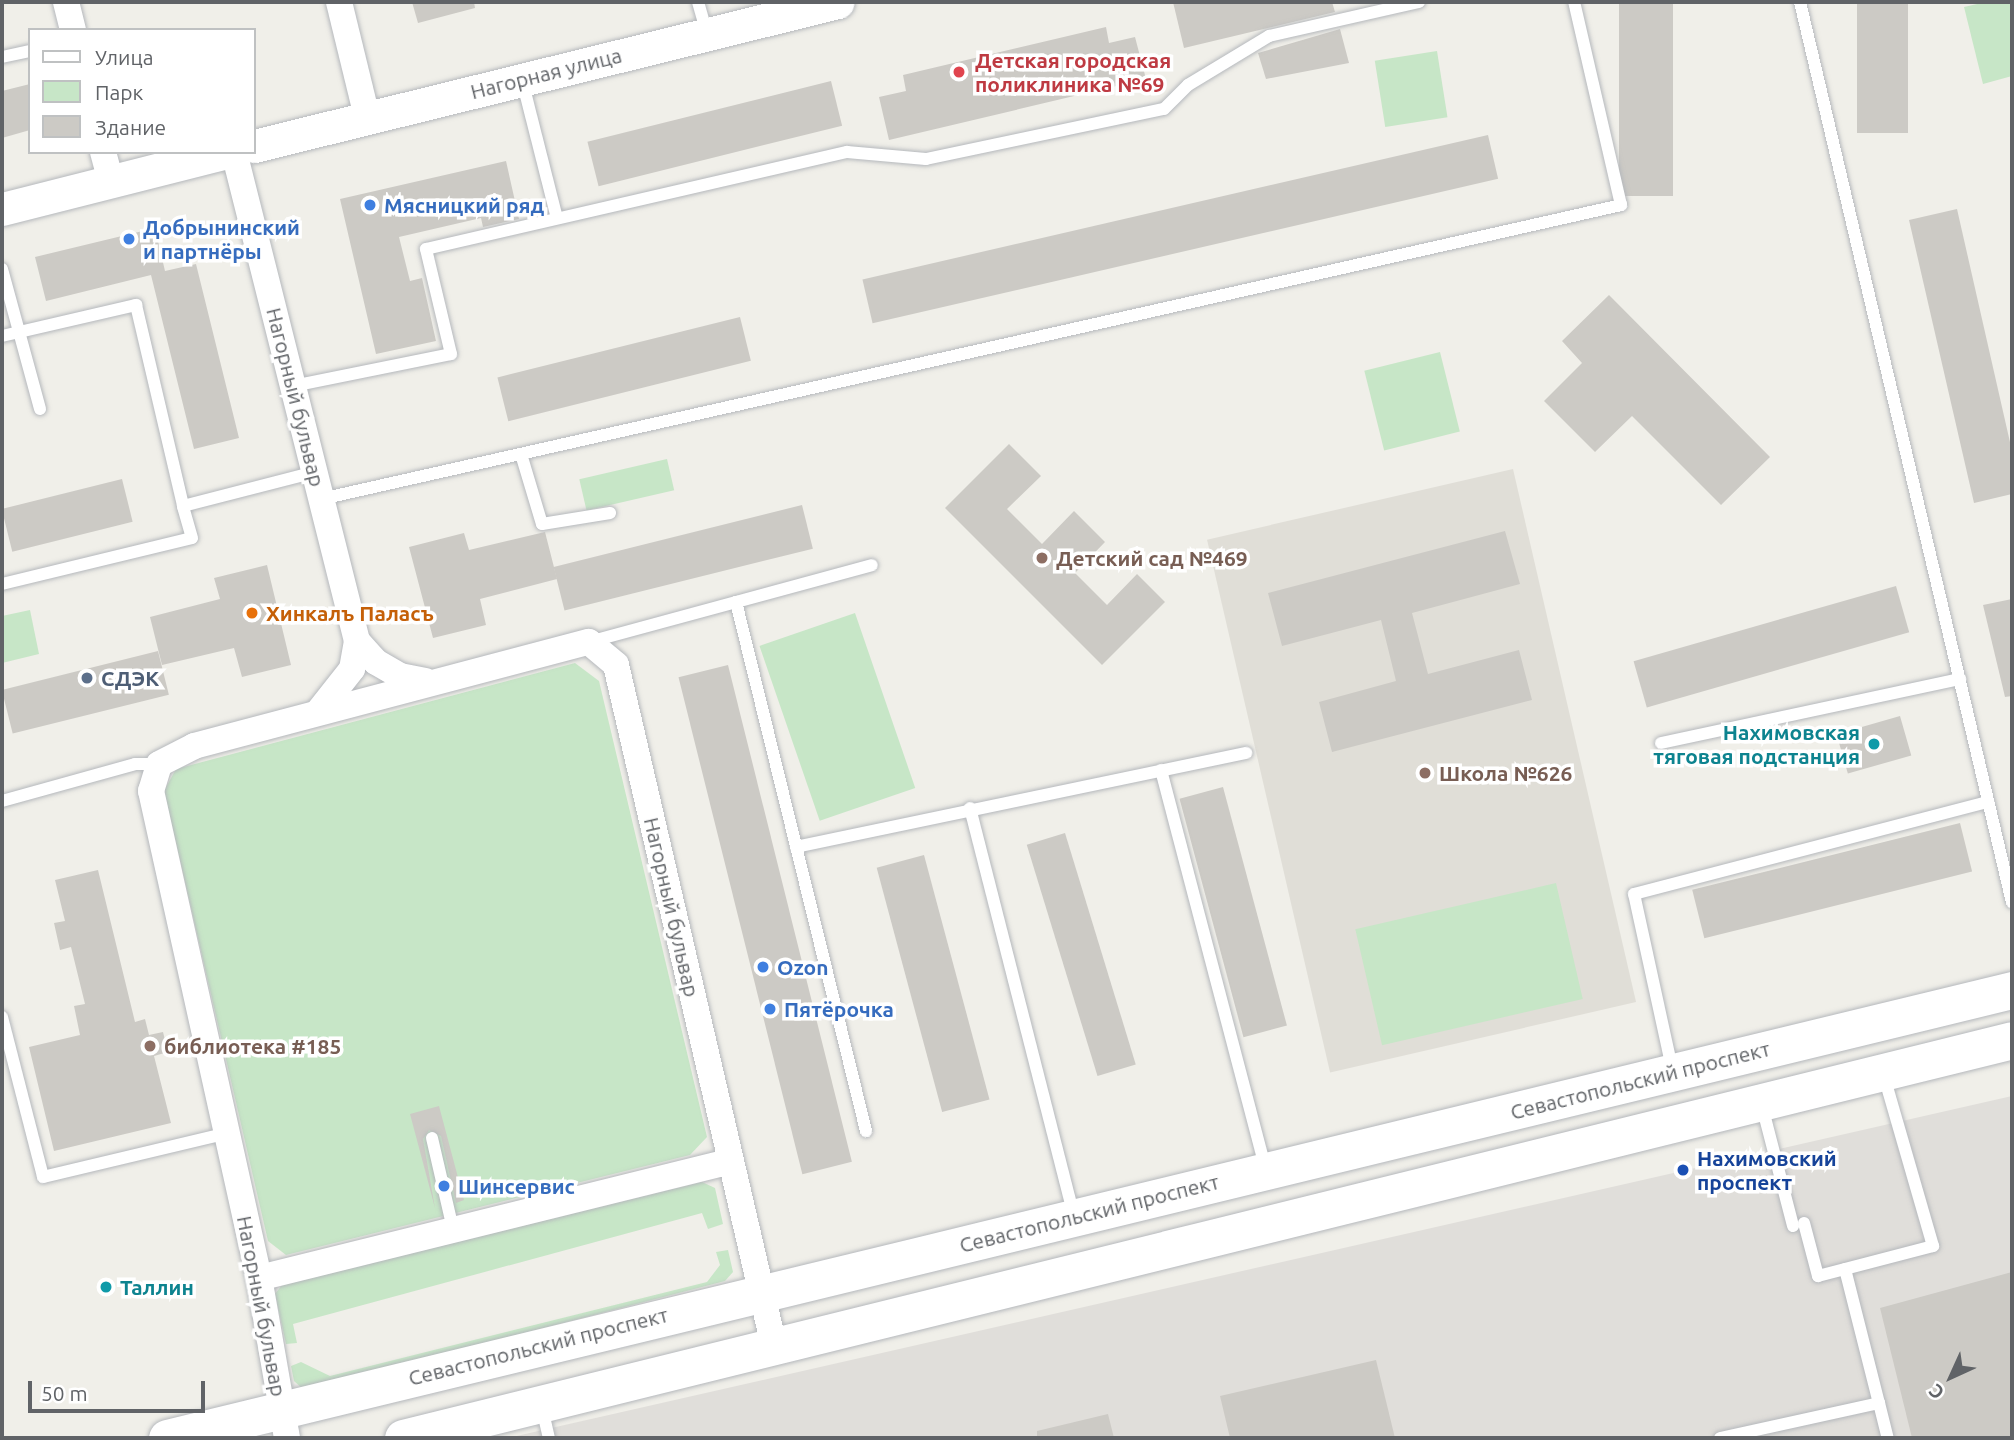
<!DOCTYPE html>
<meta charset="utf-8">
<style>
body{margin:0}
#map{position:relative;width:2014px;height:1440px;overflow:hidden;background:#f0efe9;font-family:Ubuntu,sans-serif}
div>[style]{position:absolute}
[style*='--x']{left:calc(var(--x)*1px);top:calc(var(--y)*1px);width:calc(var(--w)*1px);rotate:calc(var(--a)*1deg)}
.industrial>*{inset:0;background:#e0deda}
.education>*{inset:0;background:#e0ded7;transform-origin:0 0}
.green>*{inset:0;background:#c7e6c7;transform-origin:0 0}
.building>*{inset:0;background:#cccac5;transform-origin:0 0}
.roads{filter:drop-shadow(0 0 2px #b5b8bc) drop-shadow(0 0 2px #b5b8bc)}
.service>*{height:12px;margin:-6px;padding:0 6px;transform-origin:6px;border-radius:6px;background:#fff}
.minor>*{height:26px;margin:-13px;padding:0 13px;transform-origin:13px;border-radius:13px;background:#fff}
.tertiary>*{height:33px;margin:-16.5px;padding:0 16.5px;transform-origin:16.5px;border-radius:16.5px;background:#fff}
.secondary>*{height:37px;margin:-18.5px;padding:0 18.5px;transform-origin:18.5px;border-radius:18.5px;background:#fff}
.dots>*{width:19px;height:19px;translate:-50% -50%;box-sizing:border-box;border:4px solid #fff;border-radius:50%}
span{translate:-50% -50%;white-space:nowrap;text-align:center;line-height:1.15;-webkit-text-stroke:7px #fff;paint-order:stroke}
.health-label{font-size:21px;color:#be3a42;font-weight:700}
.left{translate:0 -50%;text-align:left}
.street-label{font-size:21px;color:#606367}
.shop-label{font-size:21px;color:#366cbe;font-weight:700}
.education-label{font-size:21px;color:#785e54;font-weight:700}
.food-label{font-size:21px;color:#c56008;font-weight:700}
.service-label{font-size:21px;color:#4e5e75;font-weight:700}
.culture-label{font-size:21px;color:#0d838f;font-weight:700}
.right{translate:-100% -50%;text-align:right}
.transit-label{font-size:21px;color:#164399;font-weight:700}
.frame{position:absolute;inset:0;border:4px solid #606367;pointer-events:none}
.legend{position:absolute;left:28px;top:28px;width:228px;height:126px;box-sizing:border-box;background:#fff;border:2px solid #bfc1c2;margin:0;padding:9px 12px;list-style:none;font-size:21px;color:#606367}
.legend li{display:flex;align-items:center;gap:14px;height:35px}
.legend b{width:35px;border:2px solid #bfc1c2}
.north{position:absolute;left:1916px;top:1342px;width:70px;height:70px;-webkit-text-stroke:5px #fff;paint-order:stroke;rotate:225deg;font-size:19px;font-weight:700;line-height:28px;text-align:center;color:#606367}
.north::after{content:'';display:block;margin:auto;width:24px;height:32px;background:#606367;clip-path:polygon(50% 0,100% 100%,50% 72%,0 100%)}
.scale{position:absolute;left:28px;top:1381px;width:177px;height:32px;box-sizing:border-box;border:4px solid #606367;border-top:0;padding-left:9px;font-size:21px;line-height:24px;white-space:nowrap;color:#606367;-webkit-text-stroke:5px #fff;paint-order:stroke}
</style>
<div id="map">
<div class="industrial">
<div style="clip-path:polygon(2012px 1096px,2012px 1438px,508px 1438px,547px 1429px)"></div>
</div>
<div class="education">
<div style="left:1513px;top:469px;width:547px;height:314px;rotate:77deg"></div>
</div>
<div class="green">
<div style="clip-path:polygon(1986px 2px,2012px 2px,2012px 76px,1983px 84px,1964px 7px)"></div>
<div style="left:1437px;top:51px;width:67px;height:63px;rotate:81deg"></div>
<div style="left:1440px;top:352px;width:82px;height:78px;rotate:76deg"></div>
<div style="left:667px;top:459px;width:32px;height:90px;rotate:77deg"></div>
<div style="clip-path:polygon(30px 610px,39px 654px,2px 663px,2px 616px)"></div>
<div style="left:855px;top:613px;width:185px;height:101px;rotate:71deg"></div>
<div style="clip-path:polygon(575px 663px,599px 681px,707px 1137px,690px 1155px,286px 1255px,268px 1241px,164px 791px,176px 769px)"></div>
<div style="left:1556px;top:883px;width:119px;height:206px;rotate:77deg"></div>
<div style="clip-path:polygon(702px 1182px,715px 1188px,723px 1224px,708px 1229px,702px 1213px,293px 1324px,297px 1343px,286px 1344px,275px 1294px,282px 1285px)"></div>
<div style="clip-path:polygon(728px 1250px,733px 1272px,725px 1281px,304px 1390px,294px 1381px,291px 1366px,301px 1362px,330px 1376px,707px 1282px,720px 1265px,716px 1252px)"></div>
</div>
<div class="building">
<div style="clip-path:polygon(412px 2px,474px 2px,475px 8px,418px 23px)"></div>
<div style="clip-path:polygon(1173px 2px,1332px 2px,1335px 12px,1184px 48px)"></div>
<div style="left:1619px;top:2px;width:54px;height:194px"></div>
<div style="left:1857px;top:2px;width:51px;height:131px"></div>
<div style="clip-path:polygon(1106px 27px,1109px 43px,1135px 37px,1146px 79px,889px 140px,879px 97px,906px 91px,903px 75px)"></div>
<div style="clip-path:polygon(1340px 29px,1349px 63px,1266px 79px,1258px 53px)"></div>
<div style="left:831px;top:81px;width:46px;height:251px;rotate:76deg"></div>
<div style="clip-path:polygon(30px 84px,30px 130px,2px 138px,2px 91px)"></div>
<div style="left:1488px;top:135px;width:45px;height:642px;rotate:77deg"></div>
<div style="clip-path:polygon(506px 161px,519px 219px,483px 227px,481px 218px,399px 237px,410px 281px,422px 278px,436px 341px,376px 354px,340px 199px)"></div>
<div style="clip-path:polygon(1957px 209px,2012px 451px,2012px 494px,1974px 503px,1909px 220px)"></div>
<div style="clip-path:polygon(155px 228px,165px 271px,196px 264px,239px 438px,194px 449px,151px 275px,46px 301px,35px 257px)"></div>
<div style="clip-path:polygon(1609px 295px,1770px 457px,1721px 505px,1632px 416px,1595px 452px,1544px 401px,1582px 363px,1562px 341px)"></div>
<div style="left:740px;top:317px;width:45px;height:250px;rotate:76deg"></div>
<div style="clip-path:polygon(1009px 444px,1041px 476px,1007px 509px,1042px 544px,1074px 511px,1105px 542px,1075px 573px,1107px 605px,1137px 574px,1165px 602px,1102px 665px,945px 508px)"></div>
<div style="left:122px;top:479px;width:44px;height:124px;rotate:76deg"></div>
<div style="left:802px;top:505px;width:45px;height:256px;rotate:76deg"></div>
<div style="clip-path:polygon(1505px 531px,1520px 584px,1412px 613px,1428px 674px,1519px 650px,1532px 700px,1332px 752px,1319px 702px,1396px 681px,1381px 620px,1282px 646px,1268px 593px)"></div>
<div style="clip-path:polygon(545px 532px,557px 579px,480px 599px,486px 625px,433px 638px,409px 547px,464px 533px,469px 550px)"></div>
<div style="clip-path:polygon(267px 565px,291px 665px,242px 677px,234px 648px,162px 665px,150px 617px,220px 599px,214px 578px)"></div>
<div style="left:1896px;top:586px;width:48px;height:273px;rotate:74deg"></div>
<div style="clip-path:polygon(2012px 599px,2012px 696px,2005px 697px,1983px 605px)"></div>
<div style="left:158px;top:651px;width:45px;height:161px;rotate:76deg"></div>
<div style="left:728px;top:665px;width:512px;height:51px;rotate:76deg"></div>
<div style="left:1900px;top:716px;width:41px;height:66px;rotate:74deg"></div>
<div style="left:1223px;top:787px;width:247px;height:45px;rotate:75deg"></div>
<div style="left:1960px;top:823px;width:50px;height:276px;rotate:76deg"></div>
<div style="left:1065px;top:833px;width:242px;height:40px;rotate:73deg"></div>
<div style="left:924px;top:855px;width:253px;height:49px;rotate:75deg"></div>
<div style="clip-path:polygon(98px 870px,135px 1022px,145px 1019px,149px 1035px,163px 1032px,168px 1052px,154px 1056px,171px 1123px,54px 1151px,29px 1047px,80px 1035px,74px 1006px,85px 1004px,71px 947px,60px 950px,54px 923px,65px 921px,55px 880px)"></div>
<div style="clip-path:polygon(439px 1106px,464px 1200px,456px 1203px,441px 1136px,429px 1130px,423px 1139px,435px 1208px,410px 1114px)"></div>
<div style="clip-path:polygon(2012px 1272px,2012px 1438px,1912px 1438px,1880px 1308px)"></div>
<div style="clip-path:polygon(1376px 1360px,1395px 1438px,1230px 1438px,1220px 1396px)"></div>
<div style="clip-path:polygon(1108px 1414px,1114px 1438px,1037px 1438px,1037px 1431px)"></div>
</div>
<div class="roads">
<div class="service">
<div style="--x:698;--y:2;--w:33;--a:74"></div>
<div style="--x:1800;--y:2;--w:925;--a:76.75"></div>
<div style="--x:2;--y:57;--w:29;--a:-12"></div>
<div style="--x:522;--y:80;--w:142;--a:75.8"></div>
<div style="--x:2;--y:269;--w:145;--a:74.8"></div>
<div style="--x:2;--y:336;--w:138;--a:-13"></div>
<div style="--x:136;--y:305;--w:206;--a:76.8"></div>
<div style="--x:183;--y:506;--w:136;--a:-14.4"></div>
<div style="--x:293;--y:386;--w:161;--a:-11.4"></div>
<div style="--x:451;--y:354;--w:108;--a:-103.4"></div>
<div style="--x:426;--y:249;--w:432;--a:-13"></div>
<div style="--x:847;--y:152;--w:79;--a:5.1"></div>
<div style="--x:926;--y:159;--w:243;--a:-11.9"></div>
<div style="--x:1164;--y:109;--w:34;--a:-45"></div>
<div style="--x:1188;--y:85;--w:95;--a:-31.2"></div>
<div style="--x:1269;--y:36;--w:154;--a:-12.8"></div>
<div style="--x:521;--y:454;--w:73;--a:73.3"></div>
<div style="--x:542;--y:524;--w:69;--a:-9.2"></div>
<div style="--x:321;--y:499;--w:1333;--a:-12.74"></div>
<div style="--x:1621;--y:205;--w:208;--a:-103"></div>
<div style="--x:2;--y:584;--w:195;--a:-13.6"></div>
<div style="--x:192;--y:538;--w:33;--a:-106"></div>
<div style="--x:736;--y:602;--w:545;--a:76.19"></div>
<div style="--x:589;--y:642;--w:293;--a:-15.2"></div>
<div style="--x:1661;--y:743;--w:306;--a:-12.1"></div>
<div style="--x:1161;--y:770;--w:413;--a:75.3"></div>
<div style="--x:2;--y:801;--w:138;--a:-15.5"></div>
<div style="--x:135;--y:764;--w:24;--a:0"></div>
<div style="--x:970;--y:808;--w:420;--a:75.7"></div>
<div style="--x:796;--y:847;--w:460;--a:-11.8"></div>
<div style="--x:2;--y:1017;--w:165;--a:75.6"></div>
<div style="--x:43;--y:1177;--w:189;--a:-13.4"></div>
<div style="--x:1672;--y:1068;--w:178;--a:-102.3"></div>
<div style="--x:1634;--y:894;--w:366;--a:-14.6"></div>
<div style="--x:1762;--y:1106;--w:124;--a:75.5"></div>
<div style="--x:432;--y:1138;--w:93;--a:77"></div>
<div style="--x:1804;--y:1223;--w:55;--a:75.2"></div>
<div style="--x:1818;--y:1276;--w:119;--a:-14.6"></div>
<div style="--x:1933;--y:1246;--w:180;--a:-106.1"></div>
<div style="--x:1845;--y:1269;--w:138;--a:75.8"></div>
<div style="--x:542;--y:1408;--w:31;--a:77"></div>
<div style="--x:1720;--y:1438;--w:163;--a:-12.4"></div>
<div style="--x:1879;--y:1403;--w:36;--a:76"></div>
</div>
<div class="minor">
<div style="--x:66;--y:2;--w:29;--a:76"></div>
<div style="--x:339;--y:2;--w:118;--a:76.3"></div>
<div style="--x:103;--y:152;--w:31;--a:75"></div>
<div style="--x:234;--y:152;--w:504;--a:75.88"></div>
<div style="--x:357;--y:641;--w:28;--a:100"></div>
<div style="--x:352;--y:669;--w:53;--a:128.2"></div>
<div style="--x:357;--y:641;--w:28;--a:48"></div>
<div style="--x:376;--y:662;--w:28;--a:30"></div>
<div style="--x:400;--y:676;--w:26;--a:11"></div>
<div style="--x:259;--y:1278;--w:486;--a:-13.9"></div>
<div style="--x:287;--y:1438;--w:162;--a:-99.9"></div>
<div style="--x:259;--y:1278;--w:499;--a:-102.5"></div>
<div style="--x:151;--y:791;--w:28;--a:-73"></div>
<div style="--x:159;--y:764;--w:39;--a:-27"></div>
<div style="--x:194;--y:746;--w:408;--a:-14.8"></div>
<div style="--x:589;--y:642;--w:35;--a:40"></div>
<div style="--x:616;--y:665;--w:699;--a:76.94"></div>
</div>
<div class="tertiary">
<div style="--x:254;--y:146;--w:601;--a:-13.85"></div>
<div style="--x:2;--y:209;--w:233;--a:-14.2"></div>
</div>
<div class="secondary">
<div style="--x:167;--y:1438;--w:1899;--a:-13.65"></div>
<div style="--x:403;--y:1438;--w:1657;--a:-13.89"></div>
</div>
</div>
<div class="dots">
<div style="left:959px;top:72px;background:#e0444e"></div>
<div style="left:370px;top:205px;background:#3f7fe0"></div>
<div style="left:129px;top:239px;background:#3f7fe0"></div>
<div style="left:1042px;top:558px;background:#8d6e63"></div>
<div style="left:252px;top:613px;background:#e8710a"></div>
<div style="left:87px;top:678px;background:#5c6f8a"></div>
<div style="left:1874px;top:744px;background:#0f9aa8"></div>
<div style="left:1425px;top:773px;background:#8d6e63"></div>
<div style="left:763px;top:967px;background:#3f7fe0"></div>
<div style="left:770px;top:1009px;background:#3f7fe0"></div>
<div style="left:150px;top:1046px;background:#8d6e63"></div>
<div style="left:1683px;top:1170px;background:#1a4fb4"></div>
<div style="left:444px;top:1186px;background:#3f7fe0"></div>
<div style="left:106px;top:1287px;background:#0f9aa8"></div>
</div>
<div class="health-label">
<span class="left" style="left:975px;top:72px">Детская городская<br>поликлиника №69</span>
</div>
<div class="street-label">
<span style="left:546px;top:73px;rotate:-14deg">Нагорная улица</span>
<span style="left:296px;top:397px;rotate:76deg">Нагорный бульвар</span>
<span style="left:672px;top:907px;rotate:77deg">Нагорный бульвар</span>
<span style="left:1640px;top:1080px;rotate:-14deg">Севастопольский проспект</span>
<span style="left:1089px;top:1213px;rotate:-14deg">Севастопольский проспект</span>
<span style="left:262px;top:1306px;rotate:79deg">Нагорный бульвар</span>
<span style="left:538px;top:1346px;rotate:-14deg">Севастопольский проспект</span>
</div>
<div class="shop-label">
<span class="left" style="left:384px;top:205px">Мясницкий ряд</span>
<span class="left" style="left:143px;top:239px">Добрынинский<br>и партнёры</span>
<span class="left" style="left:777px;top:967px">Ozon</span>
<span class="left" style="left:784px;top:1009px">Пятёрочка</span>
<span class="left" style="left:458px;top:1186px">Шинсервис</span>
</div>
<div class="education-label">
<span class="left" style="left:1056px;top:558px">Детский сад №469</span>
<span class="left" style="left:1439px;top:773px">Школа №626</span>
<span class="left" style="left:164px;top:1046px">библиотека #185</span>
</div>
<div class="food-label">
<span class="left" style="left:266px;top:613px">Хинкалъ Паласъ</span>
</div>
<div class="service-label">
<span class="left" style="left:101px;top:678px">СДЭК</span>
</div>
<div class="culture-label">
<span class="right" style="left:1860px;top:744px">Нахимовская<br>тяговая подстанция</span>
<span class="left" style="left:120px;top:1287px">Таллин</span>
</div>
<div class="transit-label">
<span class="left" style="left:1697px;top:1170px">Нахимовский<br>проспект</span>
</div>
<div class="frame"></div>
<ul class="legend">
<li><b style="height:9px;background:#fff"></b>Улица</li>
<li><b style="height:19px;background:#c7e6c7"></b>Парк</li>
<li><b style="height:19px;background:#cccac5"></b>Здание</li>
</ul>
<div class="north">С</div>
<div class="scale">50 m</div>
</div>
